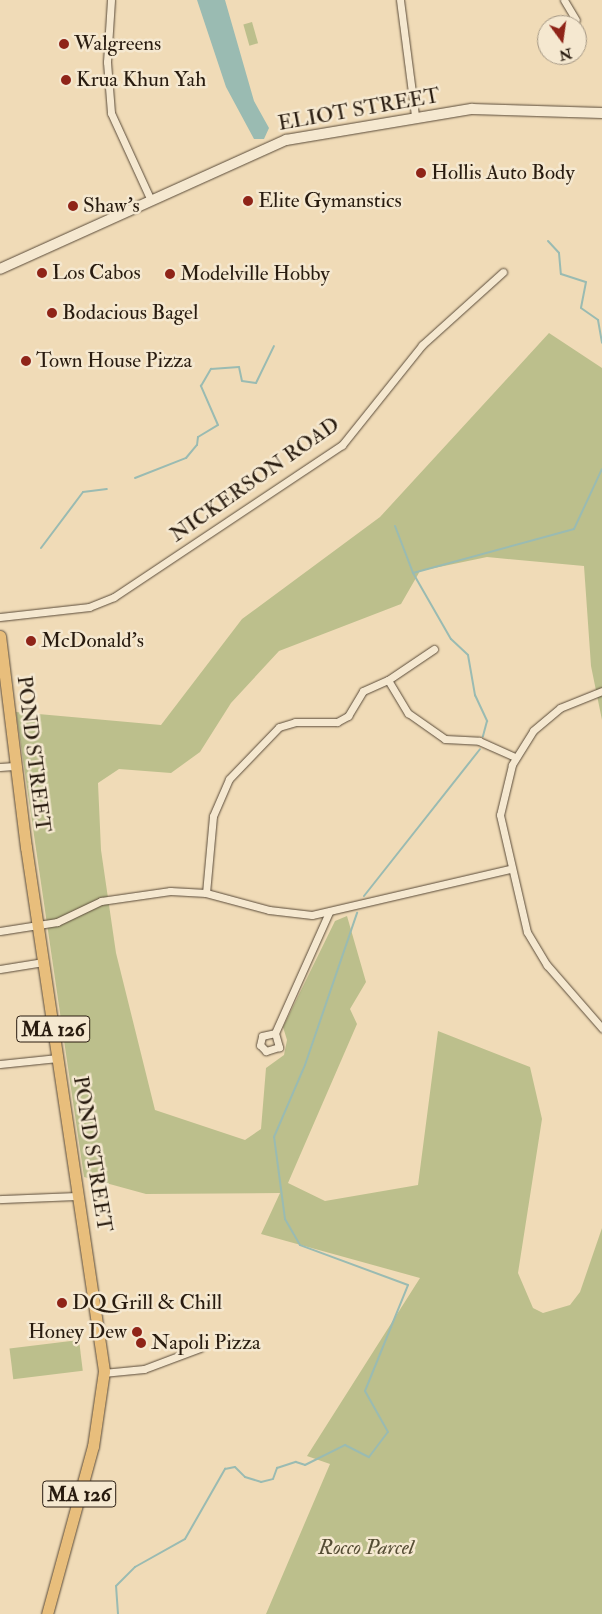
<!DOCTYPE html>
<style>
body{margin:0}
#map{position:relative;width:602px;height:1614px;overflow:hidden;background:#f0dbb7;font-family:"IM FELL Double Pica",serif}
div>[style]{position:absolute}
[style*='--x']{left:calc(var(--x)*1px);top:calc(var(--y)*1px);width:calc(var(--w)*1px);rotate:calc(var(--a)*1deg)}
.green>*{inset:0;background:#bcbf8c;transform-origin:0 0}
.water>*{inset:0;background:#9abbb2}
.stream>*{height:2px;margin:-1px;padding:0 1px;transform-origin:1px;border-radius:1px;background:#9abbb2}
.roads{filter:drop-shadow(0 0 1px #5a4b39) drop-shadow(0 0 1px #5a4b39)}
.street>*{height:7px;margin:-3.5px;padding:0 3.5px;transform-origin:3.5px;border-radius:3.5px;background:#f5e8d0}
.secondary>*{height:10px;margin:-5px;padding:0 5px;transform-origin:5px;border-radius:5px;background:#f5e8d0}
.primary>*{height:11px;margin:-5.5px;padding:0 5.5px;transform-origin:5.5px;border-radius:5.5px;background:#e8be7c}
.dots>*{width:14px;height:14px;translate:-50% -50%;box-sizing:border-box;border:2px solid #f5e8d0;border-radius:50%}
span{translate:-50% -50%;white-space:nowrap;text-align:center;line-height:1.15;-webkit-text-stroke:5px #f5e8d0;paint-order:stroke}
.shield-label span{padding:1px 4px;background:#f5e8d0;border:1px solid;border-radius:4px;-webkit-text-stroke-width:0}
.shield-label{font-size:20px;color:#281b0f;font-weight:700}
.poi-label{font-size:21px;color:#281b0f}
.left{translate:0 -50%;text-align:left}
.right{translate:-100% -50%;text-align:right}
.street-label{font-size:21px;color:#281b0f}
.park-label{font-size:21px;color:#544c34;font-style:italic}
.north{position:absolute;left:537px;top:15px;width:50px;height:50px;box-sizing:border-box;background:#f5e8d0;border:1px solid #a39683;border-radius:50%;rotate:166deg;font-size:14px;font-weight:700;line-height:20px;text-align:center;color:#281b0f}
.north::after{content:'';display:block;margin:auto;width:18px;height:22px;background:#8f2418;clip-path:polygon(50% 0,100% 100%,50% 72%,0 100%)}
</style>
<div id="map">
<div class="green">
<div style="left:252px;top:22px;width:22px;height:9px;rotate:74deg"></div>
<div style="clip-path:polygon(549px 333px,602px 368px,602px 720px,591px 666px,584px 566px,487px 557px,420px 571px,401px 604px,279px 651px,231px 703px,200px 752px,171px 773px,119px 769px,98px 783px,101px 850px,116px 953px,155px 1110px,245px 1140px,261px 1129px,266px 1068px,284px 1055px,287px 1040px,283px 1027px,335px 921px,347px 916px,366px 982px,350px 1009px,357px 1024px,288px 1183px,325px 1201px,418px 1185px,438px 1031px,530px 1067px,542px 1119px,518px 1273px,533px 1308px,543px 1313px,570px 1305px,580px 1292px,602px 1228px,602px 1614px,266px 1614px,330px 1464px,307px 1456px,420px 1278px,261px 1234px,280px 1193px,146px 1194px,84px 1177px,16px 712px,161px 725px,242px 619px,380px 517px)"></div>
<div style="left:79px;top:1340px;width:31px;height:70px;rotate:83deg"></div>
</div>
<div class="water">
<div style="clip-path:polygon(197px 0,225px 0,254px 101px,269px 128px,264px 139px,254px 139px,226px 87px)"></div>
</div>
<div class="stream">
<div style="--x:548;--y:241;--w:16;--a:47"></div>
<div style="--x:559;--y:253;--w:21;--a:85"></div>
<div style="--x:561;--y:274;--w:26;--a:18"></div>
<div style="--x:586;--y:282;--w:26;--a:101"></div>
<div style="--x:581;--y:308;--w:21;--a:35"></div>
<div style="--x:598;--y:320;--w:23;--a:80"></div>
<div style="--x:135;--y:478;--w:55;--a:-21.4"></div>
<div style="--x:186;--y:458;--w:17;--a:-50"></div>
<div style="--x:197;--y:445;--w:8;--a:-83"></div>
<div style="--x:198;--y:437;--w:23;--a:-31"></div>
<div style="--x:218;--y:425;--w:43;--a:-113.6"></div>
<div style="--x:201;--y:386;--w:20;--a:-60"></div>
<div style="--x:211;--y:369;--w:28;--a:-4"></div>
<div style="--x:239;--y:367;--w:14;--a:78"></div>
<div style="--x:242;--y:381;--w:14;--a:8"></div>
<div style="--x:256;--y:383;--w:41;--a:-64.1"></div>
<div style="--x:395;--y:526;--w:50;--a:69"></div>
<div style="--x:413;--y:573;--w:76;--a:60.1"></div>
<div style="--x:451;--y:639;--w:23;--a:43"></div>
<div style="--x:468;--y:655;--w:41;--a:80.1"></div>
<div style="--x:475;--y:695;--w:29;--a:65"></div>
<div style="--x:487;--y:721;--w:16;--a:105"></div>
<div style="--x:41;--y:548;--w:70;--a:-53.1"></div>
<div style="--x:83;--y:492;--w:24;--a:-7"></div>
<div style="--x:413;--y:573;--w:167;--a:-15.3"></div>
<div style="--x:574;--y:529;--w:66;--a:-65"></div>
<div style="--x:364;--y:896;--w:187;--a:-51.7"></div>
<div style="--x:118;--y:1614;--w:28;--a:-94"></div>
<div style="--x:116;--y:1586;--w:27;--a:-45"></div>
<div style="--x:135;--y:1567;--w:57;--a:-29.2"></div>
<div style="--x:185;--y:1539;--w:81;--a:-60.3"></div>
<div style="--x:225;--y:1469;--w:10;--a:-11"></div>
<div style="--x:235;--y:1467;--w:14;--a:45"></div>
<div style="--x:245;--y:1477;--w:17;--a:17"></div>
<div style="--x:261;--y:1482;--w:12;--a:-14"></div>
<div style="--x:273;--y:1479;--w:12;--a:-70"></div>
<div style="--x:277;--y:1468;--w:20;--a:-18"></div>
<div style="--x:296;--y:1462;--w:9;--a:18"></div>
<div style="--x:305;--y:1465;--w:45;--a:-26.6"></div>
<div style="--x:345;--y:1445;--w:27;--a:27"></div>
<div style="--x:369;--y:1457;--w:31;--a:-53"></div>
<div style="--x:388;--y:1432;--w:47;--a:-119.3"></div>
<div style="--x:365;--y:1391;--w:114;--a:-67.9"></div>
<div style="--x:408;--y:1285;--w:115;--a:-159.7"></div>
<div style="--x:300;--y:1245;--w:30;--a:-120"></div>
<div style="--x:285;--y:1219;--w:83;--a:-97.6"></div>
<div style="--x:274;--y:1137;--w:78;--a:-66.7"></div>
<div style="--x:305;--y:1065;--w:161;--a:-71.1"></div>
</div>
<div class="roads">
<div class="street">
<div style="--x:111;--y:0;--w:62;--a:93.7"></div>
<div style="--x:107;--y:62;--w:51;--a:85.5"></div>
<div style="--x:111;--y:113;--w:94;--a:65.4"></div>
<div style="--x:400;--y:0;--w:117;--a:82.6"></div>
<div style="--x:564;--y:0;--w:23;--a:59"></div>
<div style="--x:0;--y:617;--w:90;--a:-6.4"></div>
<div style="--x:89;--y:607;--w:27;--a:-22"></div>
<div style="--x:114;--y:597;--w:274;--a:-33.7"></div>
<div style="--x:342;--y:445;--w:128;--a:-51.3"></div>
<div style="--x:422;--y:345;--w:109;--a:-42"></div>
<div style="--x:434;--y:649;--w:55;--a:146"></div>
<div style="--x:388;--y:680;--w:39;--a:59"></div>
<div style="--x:408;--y:713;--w:45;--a:35.1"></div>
<div style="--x:445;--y:739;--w:34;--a:3"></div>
<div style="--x:479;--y:741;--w:39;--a:24"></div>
<div style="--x:602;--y:691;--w:45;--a:158"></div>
<div style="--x:560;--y:708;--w:35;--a:140"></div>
<div style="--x:533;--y:731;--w:40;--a:122"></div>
<div style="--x:512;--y:765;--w:51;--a:103.5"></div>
<div style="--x:500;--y:815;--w:120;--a:77"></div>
<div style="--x:527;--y:932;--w:39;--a:59"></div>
<div style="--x:547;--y:965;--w:84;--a:48.9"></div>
<div style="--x:0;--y:767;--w:14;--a:-4"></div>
<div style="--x:206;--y:893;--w:77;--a:-84.8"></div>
<div style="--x:213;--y:816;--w:40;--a:-66.6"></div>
<div style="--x:229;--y:779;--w:72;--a:-46.1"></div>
<div style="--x:279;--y:727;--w:17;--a:-17"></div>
<div style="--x:295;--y:722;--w:42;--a:0"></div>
<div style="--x:337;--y:722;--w:13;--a:-29"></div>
<div style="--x:348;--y:716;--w:29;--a:-59"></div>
<div style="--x:363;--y:691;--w:27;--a:-24"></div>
<div style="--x:0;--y:931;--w:58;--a:-9"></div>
<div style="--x:57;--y:922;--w:49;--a:-25.5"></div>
<div style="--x:101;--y:901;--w:70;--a:-8.2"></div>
<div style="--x:170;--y:891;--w:36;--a:3"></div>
<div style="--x:206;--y:893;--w:65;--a:15.1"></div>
<div style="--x:269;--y:910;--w:43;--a:6.6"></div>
<div style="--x:312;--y:915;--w:203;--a:-13.1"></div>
<div style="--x:0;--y:969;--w:44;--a:-9.2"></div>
<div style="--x:275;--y:1033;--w:15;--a:74"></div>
<div style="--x:279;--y:1047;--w:14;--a:163"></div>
<div style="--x:266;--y:1051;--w:8;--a:-135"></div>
<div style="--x:260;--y:1045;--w:9;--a:-77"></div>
<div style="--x:262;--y:1036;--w:13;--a:-13"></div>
<div style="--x:275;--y:1033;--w:133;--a:-65.9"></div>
<div style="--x:0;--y:1064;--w:58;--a:-5.9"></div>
<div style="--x:0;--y:1199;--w:79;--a:-2.2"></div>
<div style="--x:103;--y:1373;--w:41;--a:-5.6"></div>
<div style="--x:144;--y:1369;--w:60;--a:-20.6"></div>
</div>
<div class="secondary">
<div style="--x:0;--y:269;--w:314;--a:-24.3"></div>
<div style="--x:286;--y:140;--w:189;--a:-9.5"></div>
<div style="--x:472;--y:109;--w:130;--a:1.8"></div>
</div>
<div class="primary">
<div style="--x:0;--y:636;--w:213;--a:83"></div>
<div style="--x:26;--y:847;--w:530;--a:81.53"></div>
<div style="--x:104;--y:1371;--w:76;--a:98.3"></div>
<div style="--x:93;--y:1446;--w:174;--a:105.3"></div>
</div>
</div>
<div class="dots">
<div style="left:64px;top:44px;background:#8f2418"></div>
<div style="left:66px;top:80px;background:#8f2418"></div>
<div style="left:421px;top:173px;background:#8f2418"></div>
<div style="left:248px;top:201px;background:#8f2418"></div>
<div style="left:73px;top:206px;background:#8f2418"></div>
<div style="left:42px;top:273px;background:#8f2418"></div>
<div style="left:170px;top:274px;background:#8f2418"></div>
<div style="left:52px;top:313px;background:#8f2418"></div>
<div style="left:26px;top:361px;background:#8f2418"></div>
<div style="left:31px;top:641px;background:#8f2418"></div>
<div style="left:62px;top:1303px;background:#8f2418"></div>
<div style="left:137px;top:1332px;background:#8f2418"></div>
<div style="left:141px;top:1343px;background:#8f2418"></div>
</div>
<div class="shield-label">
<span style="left:53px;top:1029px">MA 126</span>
<span style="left:79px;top:1494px">MA 126</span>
</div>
<div class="poi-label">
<span class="left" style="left:74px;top:44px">Walgreens</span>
<span class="left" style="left:76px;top:80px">Krua Khun Yah</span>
<span class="left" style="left:431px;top:173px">Hollis Auto Body</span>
<span class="left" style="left:258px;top:201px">Elite Gymanstics</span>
<span class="left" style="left:83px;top:206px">Shaw's</span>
<span class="left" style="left:52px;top:273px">Los Cabos</span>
<span class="left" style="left:180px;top:274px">Modelville Hobby</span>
<span class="left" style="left:62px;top:313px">Bodacious Bagel</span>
<span class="left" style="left:36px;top:361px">Town House Pizza</span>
<span class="left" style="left:41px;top:641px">McDonald's</span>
<span class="left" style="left:72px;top:1303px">DQ Grill &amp; Chill</span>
<span class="right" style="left:127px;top:1332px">Honey Dew</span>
<span class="left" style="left:151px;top:1343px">Napoli Pizza</span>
</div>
<div class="street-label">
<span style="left:359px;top:110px;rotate:-10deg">ELIOT STREET</span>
<span style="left:255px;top:480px;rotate:-35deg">NICKERSON ROAD</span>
<span style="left:33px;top:754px;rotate:83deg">POND STREET</span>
<span style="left:92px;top:1154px;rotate:81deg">POND STREET</span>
</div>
<div class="park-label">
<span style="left:366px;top:1548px">Rocco Parcel</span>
</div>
<div class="north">N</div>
</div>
